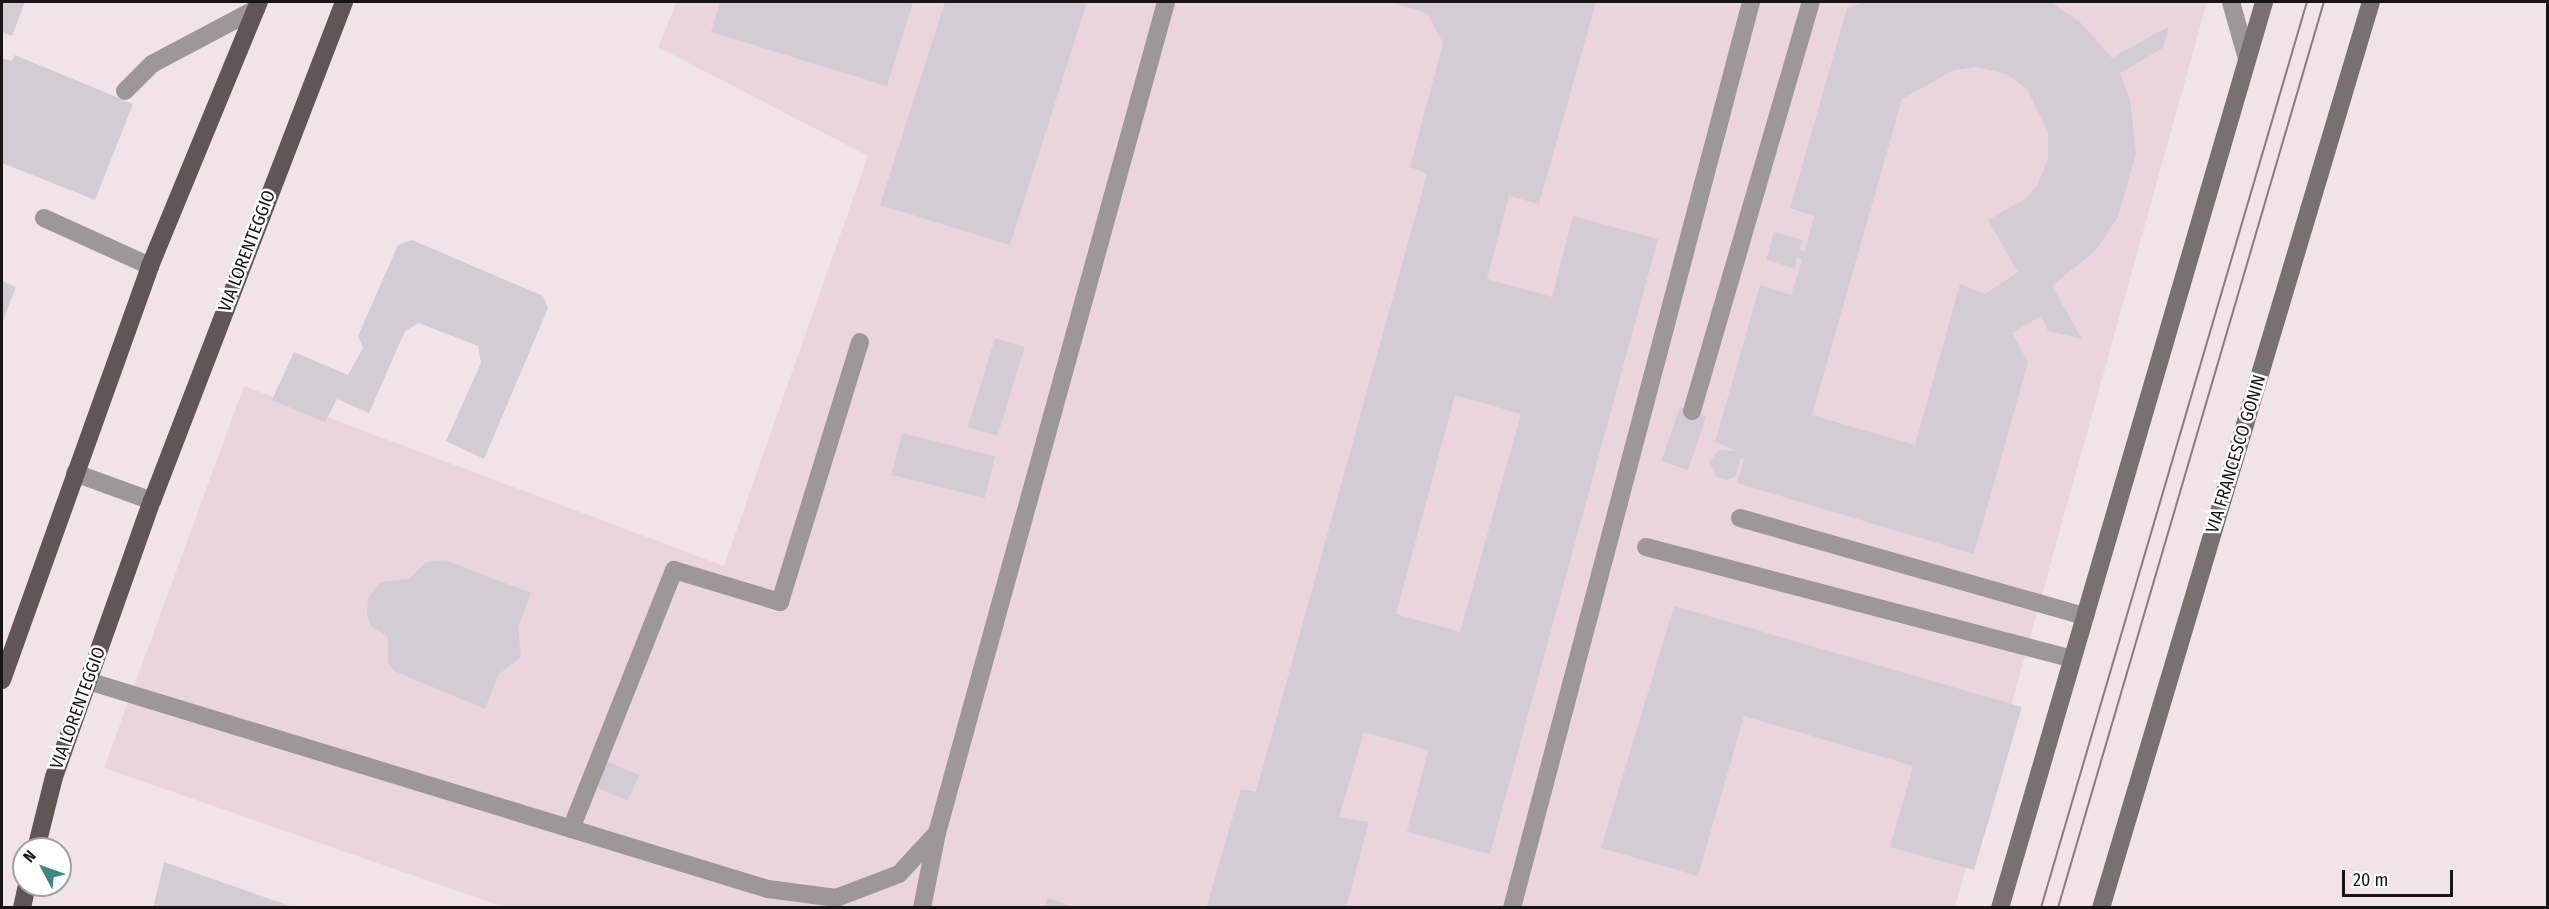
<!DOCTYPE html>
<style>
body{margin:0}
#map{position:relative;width:2549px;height:909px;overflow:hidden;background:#f0e4e9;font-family:"Fira Sans Condensed",sans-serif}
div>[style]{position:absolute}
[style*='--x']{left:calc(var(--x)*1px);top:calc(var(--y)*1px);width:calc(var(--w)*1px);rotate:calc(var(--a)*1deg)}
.built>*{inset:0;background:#ead5dd}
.building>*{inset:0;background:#d3ccd5;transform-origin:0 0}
.lane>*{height:18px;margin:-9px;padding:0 9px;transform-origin:9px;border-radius:9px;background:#9d9897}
.secondary>*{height:18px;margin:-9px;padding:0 9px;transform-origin:9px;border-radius:9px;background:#797170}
.primary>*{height:18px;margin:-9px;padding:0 9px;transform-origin:9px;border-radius:9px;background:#605655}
.tram>*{height:1.5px;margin:-0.75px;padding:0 0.75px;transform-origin:0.75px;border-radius:0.75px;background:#867d81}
span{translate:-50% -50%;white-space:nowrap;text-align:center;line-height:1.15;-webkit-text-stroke:5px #fff;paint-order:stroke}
.street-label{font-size:18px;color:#191516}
.frame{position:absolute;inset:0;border:3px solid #191516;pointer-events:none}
.north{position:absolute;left:12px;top:837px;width:60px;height:60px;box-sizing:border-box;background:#fff;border:2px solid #a3a1a2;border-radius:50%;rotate:311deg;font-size:16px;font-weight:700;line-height:24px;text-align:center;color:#191516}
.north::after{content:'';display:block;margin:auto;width:21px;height:27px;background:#3f8783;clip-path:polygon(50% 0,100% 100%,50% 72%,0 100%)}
.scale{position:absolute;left:2342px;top:870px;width:111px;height:27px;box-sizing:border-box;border:3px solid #191516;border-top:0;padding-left:8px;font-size:18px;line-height:21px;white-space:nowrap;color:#191516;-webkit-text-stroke:4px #fff;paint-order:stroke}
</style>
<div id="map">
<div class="built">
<div style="clip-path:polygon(677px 2px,2207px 2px,1955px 907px,504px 907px,104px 768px,244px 386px,724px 566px,868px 156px,658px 47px)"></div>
</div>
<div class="building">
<div style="clip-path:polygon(2px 2px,25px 2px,12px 36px,2px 32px)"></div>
<div style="clip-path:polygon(720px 2px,913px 2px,887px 86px,711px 32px)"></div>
<div style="clip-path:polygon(945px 2px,1087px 2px,1010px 245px,880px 205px)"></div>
<div style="clip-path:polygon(evenodd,1389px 2px,1596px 2px,1539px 204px,1509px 196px,1487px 279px,1552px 297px,1573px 216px,1658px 239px,1490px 854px,1407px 832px,1428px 750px,1364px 732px,1339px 817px,1369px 822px,1346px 908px,1206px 908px,1241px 789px,1256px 792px,1427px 174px,1410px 167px,1443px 43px,1427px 13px,1389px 2px,1455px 395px,1521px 414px,1460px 632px,1396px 614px,1455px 395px)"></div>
<div style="clip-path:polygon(evenodd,1866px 2px,2050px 2px,2080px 22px,2112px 58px,2169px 26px,2163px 48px,2120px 73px,2130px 100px,2136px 153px,2118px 217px,2096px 250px,2052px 286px,2082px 339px,2048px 331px,2041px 316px,2012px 333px,2028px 362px,1974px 554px,1737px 483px,1744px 460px,1741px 458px,1735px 477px,1726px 480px,1717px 478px,1709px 462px,1719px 450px,1737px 451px,1715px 442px,1760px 285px,1791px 295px,1802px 260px,1797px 258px,1794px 268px,1766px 260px,1774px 232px,1803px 240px,1799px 250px,1805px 251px,1814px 216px,1790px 208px,1847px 8px,1866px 2px,1976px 67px,2006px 74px,2027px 89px,2048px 132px,2048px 159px,2037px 186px,2025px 199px,1988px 220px,2018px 272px,1985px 294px,1960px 284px,1915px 445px,1812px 415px,1902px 99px,1954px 70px,1976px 67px)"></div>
<div style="clip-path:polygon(15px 55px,133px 104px,95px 200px,2px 163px,2px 58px,12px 61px)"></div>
<div style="clip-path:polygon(412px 240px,543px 296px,548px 308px,484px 459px,446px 441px,481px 363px,478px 346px,419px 323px,405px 331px,369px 413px,337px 399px,325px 422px,272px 400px,294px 352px,348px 375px,363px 348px,358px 336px,398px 245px)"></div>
<div style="clip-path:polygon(2px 281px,16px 287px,2px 323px)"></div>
<div style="left:995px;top:338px;width:31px;height:93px;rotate:17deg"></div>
<div style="left:1680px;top:407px;width:28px;height:57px;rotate:19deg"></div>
<div style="left:902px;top:433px;width:96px;height:43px;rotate:14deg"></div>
<div style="clip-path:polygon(445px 560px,531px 593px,518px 627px,521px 657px,498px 675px,485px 709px,394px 671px,388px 663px,388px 637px,371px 626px,367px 615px,368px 598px,380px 582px,409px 579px,426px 562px)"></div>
<div style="clip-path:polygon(1674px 606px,2022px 707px,1974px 870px,1890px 847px,1913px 766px,1744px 716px,1698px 876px,1601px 848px)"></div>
<div style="left:606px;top:761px;width:36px;height:28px;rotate:23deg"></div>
<div style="clip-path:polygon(164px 862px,293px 907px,293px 908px,153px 908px)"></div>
<div style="clip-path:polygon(1047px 898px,1076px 907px,1076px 908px,1044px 908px)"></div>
</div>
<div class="lane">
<div style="--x:2231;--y:2;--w:59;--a:74.3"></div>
<div style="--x:125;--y:91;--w:38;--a:-45"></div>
<div style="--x:152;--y:64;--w:118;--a:-27.9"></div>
<div style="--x:44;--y:218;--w:116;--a:24.4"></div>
<div style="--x:1692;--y:411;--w:426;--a:-73.8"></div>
<div style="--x:75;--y:473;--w:82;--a:20"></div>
<div style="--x:1740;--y:518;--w:359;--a:15.9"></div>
<div style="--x:1646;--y:547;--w:440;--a:14.7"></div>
<div style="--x:88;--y:681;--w:711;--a:17.01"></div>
<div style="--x:768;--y:889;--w:69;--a:7.5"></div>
<div style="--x:836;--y:898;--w:67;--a:-20.9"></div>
<div style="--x:899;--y:874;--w:56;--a:-47.2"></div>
<div style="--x:937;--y:833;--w:862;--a:-74.59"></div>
<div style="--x:571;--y:829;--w:279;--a:-68.3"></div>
<div style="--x:674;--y:570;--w:111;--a:16.8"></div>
<div style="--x:780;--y:602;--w:272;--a:-72.9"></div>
<div style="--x:922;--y:908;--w:76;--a:-78.7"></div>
<div style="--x:1512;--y:908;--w:937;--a:-75.22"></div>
</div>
<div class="secondary">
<div style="--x:2000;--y:908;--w:944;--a:-73.75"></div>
<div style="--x:2101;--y:908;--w:945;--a:-73.41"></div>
</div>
<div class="primary">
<div style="--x:2;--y:680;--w:440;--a:-70.3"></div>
<div style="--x:150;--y:266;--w:286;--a:-67.6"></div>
<div style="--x:36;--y:849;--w:74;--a:-76"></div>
<div style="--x:54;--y:777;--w:293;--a:-70.5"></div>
<div style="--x:152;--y:501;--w:535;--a:-68.95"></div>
<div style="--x:22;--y:908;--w:24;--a:-78"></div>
</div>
<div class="tram">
<div style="--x:2041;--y:908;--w:944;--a:-73.64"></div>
<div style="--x:2058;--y:908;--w:944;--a:-73.64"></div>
</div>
<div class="street-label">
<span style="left:247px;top:251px;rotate:-69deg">VIA LORENTEGGIO</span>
<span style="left:2236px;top:454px;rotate:-73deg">VIA FRANCESCO GONIN</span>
<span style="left:78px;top:708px;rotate:-70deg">VIA LORENTEGGIO</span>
</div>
<div class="frame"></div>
<div class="north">N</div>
<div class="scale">20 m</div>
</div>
